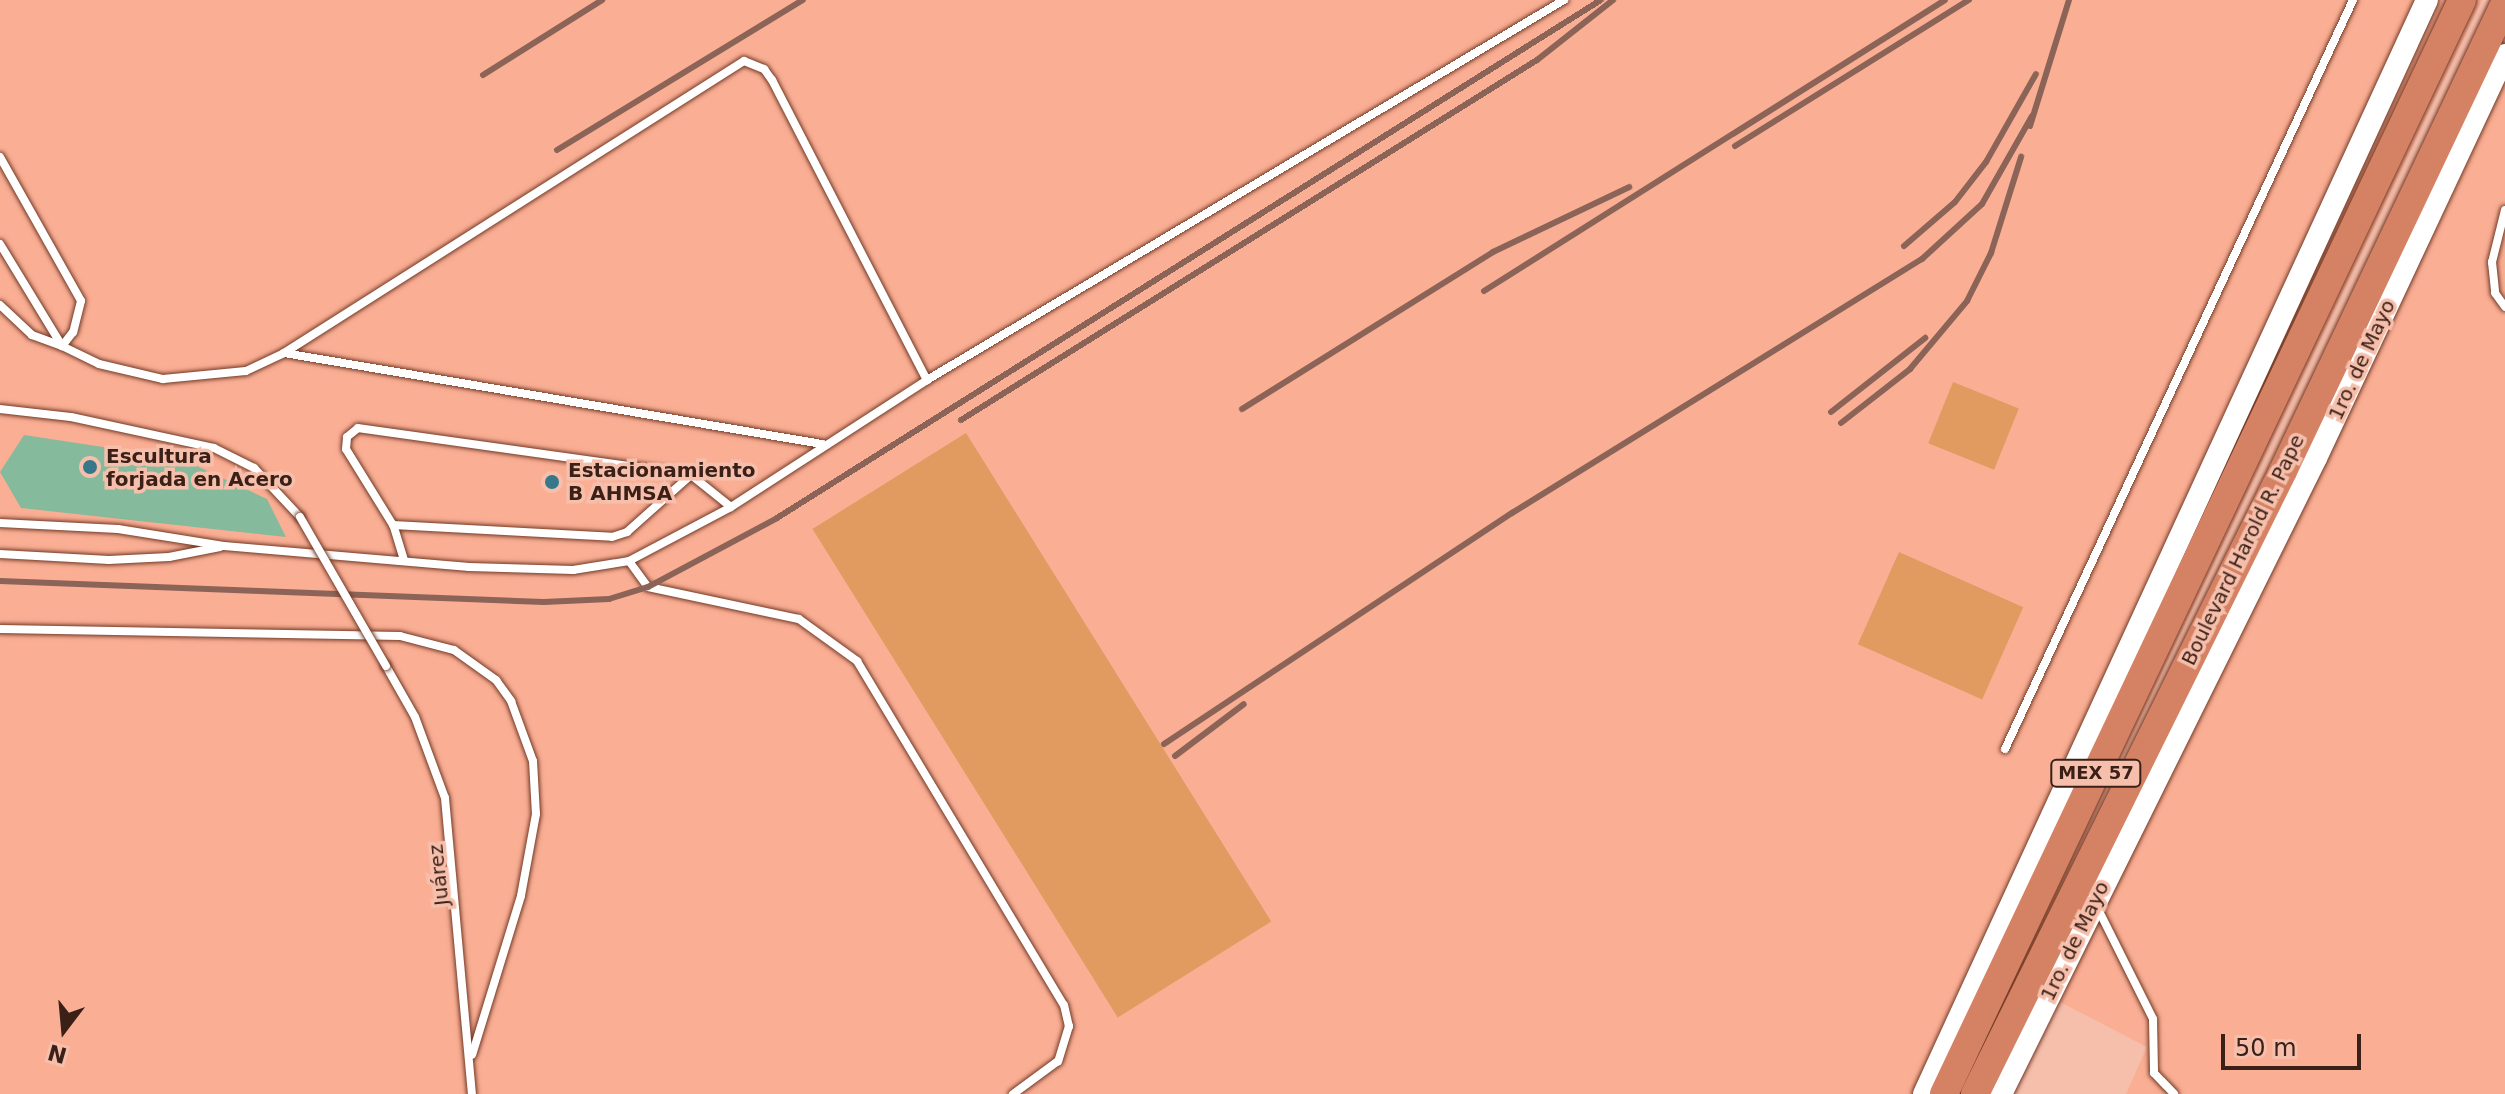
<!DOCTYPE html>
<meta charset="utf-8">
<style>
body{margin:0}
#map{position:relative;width:2505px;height:1094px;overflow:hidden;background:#f6bfac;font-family:"DejaVu Sans",sans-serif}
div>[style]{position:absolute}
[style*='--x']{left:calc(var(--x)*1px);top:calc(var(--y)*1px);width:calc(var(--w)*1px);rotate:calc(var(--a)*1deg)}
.built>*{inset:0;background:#faae94}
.green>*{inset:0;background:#85ba9d}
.building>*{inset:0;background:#e19b61;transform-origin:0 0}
.roads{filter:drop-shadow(0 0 2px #733a26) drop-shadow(0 0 2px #733a26)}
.lane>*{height:8px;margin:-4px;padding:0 4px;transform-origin:4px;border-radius:4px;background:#fff}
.secondary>*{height:22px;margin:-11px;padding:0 11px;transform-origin:11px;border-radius:11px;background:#fff}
.highway>*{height:28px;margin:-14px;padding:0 14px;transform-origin:14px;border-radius:14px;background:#d58163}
.rail>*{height:6px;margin:-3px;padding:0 3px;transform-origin:3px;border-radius:3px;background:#8b6457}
.bridges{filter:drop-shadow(0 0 2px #733a26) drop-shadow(0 0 2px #733a26)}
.lane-bridge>*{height:8px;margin:-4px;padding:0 4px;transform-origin:4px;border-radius:4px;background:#fff}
.dots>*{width:22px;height:22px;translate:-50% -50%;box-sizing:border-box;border:4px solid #f6bfac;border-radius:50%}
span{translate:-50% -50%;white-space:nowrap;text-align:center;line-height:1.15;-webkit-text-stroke:7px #f6bfac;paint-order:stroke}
.shield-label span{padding:2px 6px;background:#f6bfac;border:2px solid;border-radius:6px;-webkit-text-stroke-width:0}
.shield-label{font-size:18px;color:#3a2017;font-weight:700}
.street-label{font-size:20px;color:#3a2017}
.poi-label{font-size:20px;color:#3a2017;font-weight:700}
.left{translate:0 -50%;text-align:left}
.north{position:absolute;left:24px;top:990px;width:80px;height:80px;-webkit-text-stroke:6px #f6bfac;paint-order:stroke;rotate:196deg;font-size:22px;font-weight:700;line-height:32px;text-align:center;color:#3a2017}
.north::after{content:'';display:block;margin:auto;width:28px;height:36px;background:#3a2017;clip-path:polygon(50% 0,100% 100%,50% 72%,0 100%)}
.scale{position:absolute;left:2221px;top:1034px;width:140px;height:36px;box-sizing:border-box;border:4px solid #3a2017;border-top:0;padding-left:10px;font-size:24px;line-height:28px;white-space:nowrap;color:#3a2017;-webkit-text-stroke:6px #f6bfac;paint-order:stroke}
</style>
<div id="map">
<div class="built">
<div style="clip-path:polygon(0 0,2482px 0,1961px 1094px,0 1094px)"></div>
<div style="clip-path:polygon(2505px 81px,2505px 1094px,2126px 1094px,2147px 1047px,2060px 1002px)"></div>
</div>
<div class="green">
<div style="clip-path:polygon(24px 435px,182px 459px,267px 499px,286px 537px,21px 508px,0 472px)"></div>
</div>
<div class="building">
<div style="left:1953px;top:382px;width:71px;height:66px;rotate:22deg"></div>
<div style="left:966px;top:433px;width:576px;height:181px;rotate:58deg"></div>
<div style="left:1899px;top:552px;width:136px;height:101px;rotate:24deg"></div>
</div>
<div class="roads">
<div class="lane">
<div style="--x:0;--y:157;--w:165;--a:60.6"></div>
<div style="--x:81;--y:301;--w:32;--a:104"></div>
<div style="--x:73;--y:332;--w:18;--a:128"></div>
<div style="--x:62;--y:346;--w:32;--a:-160"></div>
<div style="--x:32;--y:335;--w:44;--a:-136.8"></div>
<div style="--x:2505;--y:210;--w:54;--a:104"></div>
<div style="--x:2492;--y:262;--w:31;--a:84"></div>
<div style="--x:2495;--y:293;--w:17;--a:54"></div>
<div style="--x:0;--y:244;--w:119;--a:58.7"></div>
<div style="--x:62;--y:346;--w:41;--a:25.9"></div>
<div style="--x:99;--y:364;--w:66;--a:13.2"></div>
<div style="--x:163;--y:379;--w:83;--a:-5.5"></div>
<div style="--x:246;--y:371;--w:42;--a:-25.3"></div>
<div style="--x:284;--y:353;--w:545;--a:-32.41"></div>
<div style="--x:744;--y:61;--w:22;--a:22"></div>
<div style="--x:764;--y:69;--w:14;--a:54"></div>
<div style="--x:772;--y:80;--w:338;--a:62.7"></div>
<div style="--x:284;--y:353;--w:546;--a:9.6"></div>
<div style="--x:0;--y:409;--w:71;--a:6.4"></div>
<div style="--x:71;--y:417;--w:146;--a:12.2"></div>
<div style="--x:214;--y:448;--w:45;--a:26.6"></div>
<div style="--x:254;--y:468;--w:67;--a:46.8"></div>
<div style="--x:0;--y:523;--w:118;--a:2.9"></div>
<div style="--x:118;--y:529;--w:107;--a:9.1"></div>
<div style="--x:224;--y:546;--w:246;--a:4.9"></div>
<div style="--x:469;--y:567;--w:104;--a:1.7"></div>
<div style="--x:573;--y:570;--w:57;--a:-9.1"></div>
<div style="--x:629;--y:561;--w:115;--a:-27.9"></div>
<div style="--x:731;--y:507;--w:234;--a:-32.9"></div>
<div style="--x:927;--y:380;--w:742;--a:-30.82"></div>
<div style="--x:393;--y:525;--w:219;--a:3.1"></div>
<div style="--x:612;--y:537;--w:16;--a:-18"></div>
<div style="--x:627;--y:532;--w:86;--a:-41.7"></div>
<div style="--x:0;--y:554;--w:109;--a:3.2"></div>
<div style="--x:109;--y:560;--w:60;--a:-2.9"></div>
<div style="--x:169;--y:557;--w:52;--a:-11.1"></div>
<div style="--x:404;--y:560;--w:37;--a:-107"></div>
<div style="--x:393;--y:525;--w:89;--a:-121.7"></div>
<div style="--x:346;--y:449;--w:12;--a:-85"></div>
<div style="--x:347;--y:437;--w:14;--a:-39"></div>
<div style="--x:358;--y:428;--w:336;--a:8"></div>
<div style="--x:691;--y:475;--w:51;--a:38.7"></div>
<div style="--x:629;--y:561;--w:32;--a:54"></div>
<div style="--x:648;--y:587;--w:154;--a:12"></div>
<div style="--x:799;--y:619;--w:72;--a:35.9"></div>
<div style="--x:857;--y:661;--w:401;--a:59"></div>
<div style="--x:1064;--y:1005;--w:22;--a:77"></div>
<div style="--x:1069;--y:1026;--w:37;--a:107"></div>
<div style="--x:1058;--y:1061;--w:56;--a:143.7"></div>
<div style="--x:0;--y:629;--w:400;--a:1"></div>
<div style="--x:400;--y:636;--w:56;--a:14.5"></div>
<div style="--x:454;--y:650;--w:52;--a:35.5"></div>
<div style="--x:496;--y:680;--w:26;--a:54"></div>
<div style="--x:511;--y:701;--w:64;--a:69.9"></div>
<div style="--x:533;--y:761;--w:53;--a:86.8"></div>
<div style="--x:536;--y:814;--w:83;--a:100.4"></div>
<div style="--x:521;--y:896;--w:166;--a:107.1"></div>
<div style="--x:386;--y:666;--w:59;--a:60.4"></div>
<div style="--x:415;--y:717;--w:86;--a:69.7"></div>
<div style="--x:445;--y:798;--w:297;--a:84.8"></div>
<div style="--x:2005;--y:749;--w:826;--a:-65.08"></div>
<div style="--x:2098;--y:909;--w:123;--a:63.4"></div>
<div style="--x:2153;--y:1019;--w:54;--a:88.9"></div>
<div style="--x:2154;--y:1073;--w:29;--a:46"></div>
</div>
<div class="secondary">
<div style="--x:1924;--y:1094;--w:1204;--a:-65.31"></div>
<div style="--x:2001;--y:1094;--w:710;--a:-63.65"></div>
<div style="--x:2316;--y:458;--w:445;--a:-64.9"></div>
</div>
<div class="highway">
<div style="--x:1944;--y:1094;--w:1210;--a:-64.66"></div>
<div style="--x:1975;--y:1094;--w:695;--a:-63.69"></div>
<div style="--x:2283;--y:471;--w:518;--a:-64.62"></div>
</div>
</div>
<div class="rail">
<div style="--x:483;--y:75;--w:141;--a:-32.2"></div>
<div style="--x:2030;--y:126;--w:132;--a:-72.8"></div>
<div style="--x:1735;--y:146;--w:276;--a:-32"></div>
<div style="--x:557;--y:150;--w:288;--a:-31.4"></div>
<div style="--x:1904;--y:246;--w:67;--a:-40.8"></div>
<div style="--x:1955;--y:202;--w:51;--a:-52.2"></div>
<div style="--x:1986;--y:162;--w:101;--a:-60.4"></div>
<div style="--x:1484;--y:291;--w:545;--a:-32.26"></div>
<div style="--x:1242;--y:409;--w:296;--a:-32"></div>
<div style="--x:1493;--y:252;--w:151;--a:-25.5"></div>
<div style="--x:1831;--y:412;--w:120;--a:-38.2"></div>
<div style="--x:961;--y:420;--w:679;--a:-32.01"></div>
<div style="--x:1537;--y:60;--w:97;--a:-38.3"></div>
<div style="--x:1841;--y:423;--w:88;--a:-38"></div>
<div style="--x:1910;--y:369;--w:89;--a:-50"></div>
<div style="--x:1967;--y:301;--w:54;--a:-63.4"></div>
<div style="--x:1991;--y:253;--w:101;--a:-72.6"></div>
<div style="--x:0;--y:581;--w:544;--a:2.21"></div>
<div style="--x:544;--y:602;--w:65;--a:-2.6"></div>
<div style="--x:609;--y:599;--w:41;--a:-17.1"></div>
<div style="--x:648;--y:587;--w:146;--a:-28.1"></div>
<div style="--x:777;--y:518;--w:973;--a:-32.16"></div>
<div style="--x:1164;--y:744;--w:418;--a:-33.6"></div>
<div style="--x:1512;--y:513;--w:482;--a:-31.8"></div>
<div style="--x:1922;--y:259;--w:81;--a:-42.5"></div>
<div style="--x:1982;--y:204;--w:101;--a:-60.4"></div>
<div style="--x:1175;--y:756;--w:86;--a:-37"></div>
</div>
<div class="bridges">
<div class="lane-bridge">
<div style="--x:300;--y:517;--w:172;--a:60"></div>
</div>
</div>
<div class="dots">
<div style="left:90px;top:467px;background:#36778a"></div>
<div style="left:552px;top:482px;background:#36778a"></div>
</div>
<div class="shield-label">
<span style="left:2096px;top:773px">MEX 57</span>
</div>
<div class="street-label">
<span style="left:2362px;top:360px;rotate:-65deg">1ro. de Mayo</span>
<span style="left:2243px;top:550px;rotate:-64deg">Boulevard Harold R. Pape</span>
<span style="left:439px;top:875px;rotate:-96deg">Juárez</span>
<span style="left:2075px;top:941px;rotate:-64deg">1ro. de Mayo</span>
</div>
<div class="poi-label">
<span class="left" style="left:106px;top:468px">Escultura<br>forjada en Acero</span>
<span class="left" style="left:568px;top:482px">Estacionamiento<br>B AHMSA</span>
</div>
<div class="north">N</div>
<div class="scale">50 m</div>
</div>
